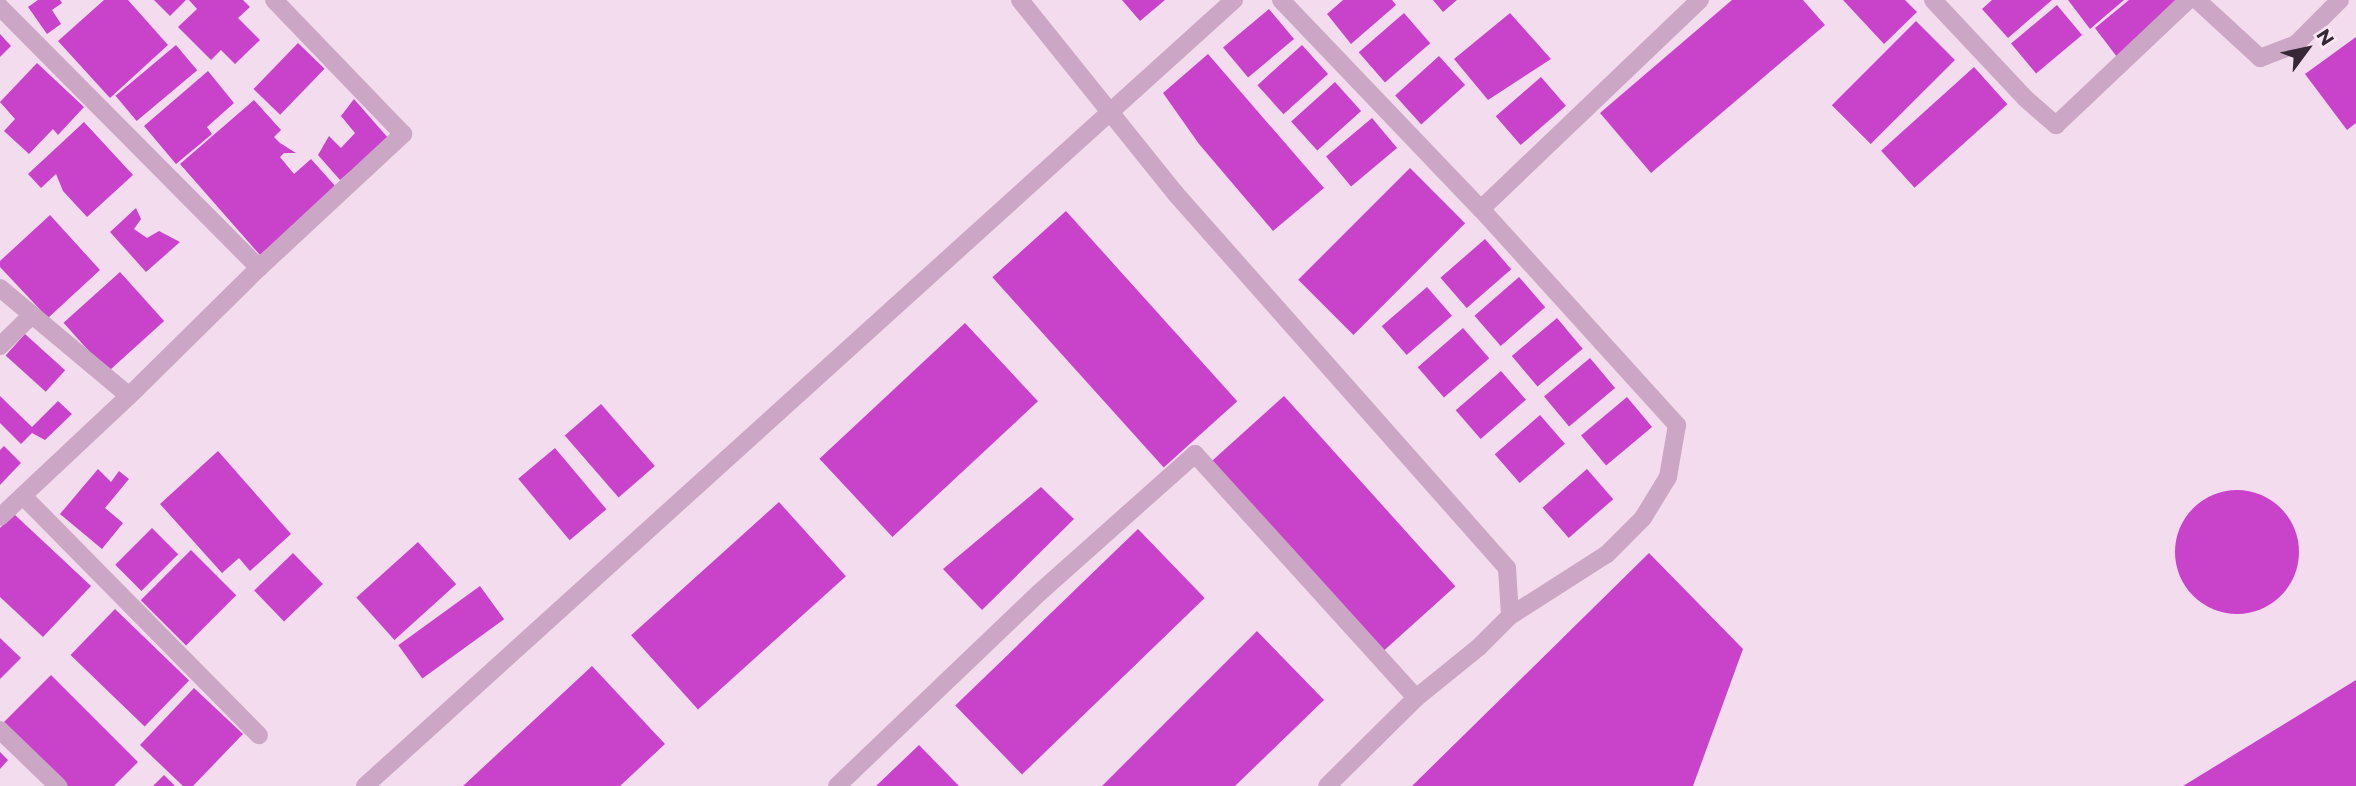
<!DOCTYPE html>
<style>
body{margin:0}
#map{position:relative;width:2356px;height:786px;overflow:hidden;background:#f3dced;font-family:Montserrat,sans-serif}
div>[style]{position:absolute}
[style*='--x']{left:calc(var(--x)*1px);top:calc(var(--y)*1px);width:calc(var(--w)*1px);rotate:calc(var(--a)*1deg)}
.building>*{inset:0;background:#c843ca;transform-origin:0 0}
.round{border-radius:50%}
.minor>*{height:18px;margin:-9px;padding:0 9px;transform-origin:9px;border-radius:9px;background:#cca7c5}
span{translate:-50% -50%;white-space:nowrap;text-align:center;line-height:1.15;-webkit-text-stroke:5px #fae9f5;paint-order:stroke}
.north{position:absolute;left:2272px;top:14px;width:70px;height:70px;-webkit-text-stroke:5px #fae9f5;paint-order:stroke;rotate:57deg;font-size:19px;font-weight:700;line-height:28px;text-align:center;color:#382837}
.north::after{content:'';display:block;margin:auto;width:24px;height:32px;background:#382837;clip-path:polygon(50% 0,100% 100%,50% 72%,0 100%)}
</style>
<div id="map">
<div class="building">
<div style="clip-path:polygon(38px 0,60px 0,62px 3px,52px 10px,61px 24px,47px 34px,28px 7px)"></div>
<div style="clip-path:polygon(104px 0,128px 0,168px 45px,110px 98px,58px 41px)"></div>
<div style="clip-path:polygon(154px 0,186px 0,170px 16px)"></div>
<div style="clip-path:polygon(189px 0,243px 0,250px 7px,238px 18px,260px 40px,235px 64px,221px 50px,211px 60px,178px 27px,197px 9px)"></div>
<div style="clip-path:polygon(1122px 0,1165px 0,1140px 21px)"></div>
<div style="clip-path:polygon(1343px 0,1392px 0,1396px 5px,1351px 44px,1327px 14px)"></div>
<div style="clip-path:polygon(1433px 0,1457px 0,1443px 12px)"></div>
<div style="clip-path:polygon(1732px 0,1803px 0,1825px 25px,1651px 173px,1600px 113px)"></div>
<div style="clip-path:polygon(1843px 0,1905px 0,1917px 12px,1884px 44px)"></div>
<div style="clip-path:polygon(1992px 0,2052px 0,2008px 38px,1982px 9px)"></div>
<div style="clip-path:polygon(2068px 0,2124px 0,2090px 29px)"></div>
<div style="clip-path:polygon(2129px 0,2179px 0,2117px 57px,2095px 28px)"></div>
<div style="left:2057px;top:5px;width:39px;height:60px;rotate:50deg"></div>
<div style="left:1269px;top:9px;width:39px;height:60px;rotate:50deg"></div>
<div style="left:1404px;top:13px;width:40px;height:60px;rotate:49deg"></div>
<div style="clip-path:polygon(1510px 13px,1551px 59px,1488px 100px,1454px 59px)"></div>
<div style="left:1916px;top:21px;width:55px;height:119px;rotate:45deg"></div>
<div style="clip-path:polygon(0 34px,11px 46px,0 57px)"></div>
<div style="clip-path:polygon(2356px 37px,2356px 123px,2347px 130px,2305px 74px)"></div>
<div style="left:298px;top:43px;width:37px;height:64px;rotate:44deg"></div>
<div style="left:176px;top:45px;width:33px;height:79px;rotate:50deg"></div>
<div style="left:1302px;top:45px;width:39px;height:60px;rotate:48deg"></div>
<div style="clip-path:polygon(1208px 54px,1324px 188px,1273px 231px,1199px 144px,1163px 93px)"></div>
<div style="left:1439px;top:56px;width:39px;height:59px;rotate:48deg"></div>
<div style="clip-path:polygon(37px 63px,84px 107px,58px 135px,53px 129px,29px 154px,4px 131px,15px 119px,0 102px)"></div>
<div style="left:1974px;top:67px;width:50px;height:125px;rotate:48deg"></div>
<div style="clip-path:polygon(208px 71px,234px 103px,207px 127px,212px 134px,176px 164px,144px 126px)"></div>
<div style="left:1541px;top:77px;width:38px;height:60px;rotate:49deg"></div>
<div style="left:1335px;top:82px;width:39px;height:59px;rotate:48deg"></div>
<div style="clip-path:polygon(354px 99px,389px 139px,340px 180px,318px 155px,329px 136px,341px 148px,355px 133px,341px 116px)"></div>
<div style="clip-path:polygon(254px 100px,281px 130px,274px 137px,280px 143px,296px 153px,284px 153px,280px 157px,294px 174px,311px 159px,336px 187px,260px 255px,180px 164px)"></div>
<div style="left:1372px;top:118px;width:39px;height:60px;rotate:50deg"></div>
<div style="clip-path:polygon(84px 122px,133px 175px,87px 217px,63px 191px,56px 174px,41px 188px,28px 174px)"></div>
<div style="left:1410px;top:168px;width:78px;height:158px;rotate:45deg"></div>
<div style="clip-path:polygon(136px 208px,141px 219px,134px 229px,147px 238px,159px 231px,180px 242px,146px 272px,110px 232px)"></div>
<div style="left:1066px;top:211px;width:256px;height:99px;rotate:48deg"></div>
<div style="clip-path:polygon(50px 215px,100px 270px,48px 318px,0 267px,0 261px)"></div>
<div style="left:1485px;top:239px;width:40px;height:59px;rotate:49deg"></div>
<div style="left:120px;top:272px;width:66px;height:76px;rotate:48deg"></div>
<div style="left:1519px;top:277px;width:40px;height:59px;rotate:49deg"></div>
<div style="left:1427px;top:287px;width:38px;height:60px;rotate:49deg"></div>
<div style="left:1557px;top:318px;width:40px;height:59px;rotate:50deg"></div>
<div style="left:965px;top:323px;width:107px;height:199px;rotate:47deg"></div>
<div style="left:1463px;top:328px;width:40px;height:60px;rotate:49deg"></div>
<div style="left:25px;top:334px;width:54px;height:29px;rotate:42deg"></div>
<div style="left:1590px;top:358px;width:39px;height:60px;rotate:50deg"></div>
<div style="left:1501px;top:371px;width:38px;height:60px;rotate:49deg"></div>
<div style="clip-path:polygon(0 396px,32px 427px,58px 401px,72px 414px,45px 440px,32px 433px,21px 444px,0 423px)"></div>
<div style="left:1284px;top:396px;width:256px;height:100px;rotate:48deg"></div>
<div style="left:1627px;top:397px;width:39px;height:60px;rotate:50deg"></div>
<div style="left:601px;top:404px;width:82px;height:48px;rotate:49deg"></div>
<div style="left:1540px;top:415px;width:38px;height:60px;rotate:49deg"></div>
<div style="clip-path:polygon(4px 446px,21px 463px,0 485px,0 450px)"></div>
<div style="left:555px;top:448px;width:80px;height:48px;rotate:50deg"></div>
<div style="clip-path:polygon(218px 451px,291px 534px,250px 571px,239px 558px,222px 573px,160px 504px)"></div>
<div style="clip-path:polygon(98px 469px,111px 482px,119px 471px,129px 479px,105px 508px,123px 523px,102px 549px,60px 514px)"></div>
<div style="left:1587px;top:469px;width:40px;height:59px;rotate:49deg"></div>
<div style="clip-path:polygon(1041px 487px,1074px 519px,982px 610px,943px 569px)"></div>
<div class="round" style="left:2175px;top:490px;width:124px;height:124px"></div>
<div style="left:779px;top:502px;width:100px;height:199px;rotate:48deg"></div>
<div style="clip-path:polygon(14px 514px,91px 586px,43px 637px,0 597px,0 528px)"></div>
<div style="left:152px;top:528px;width:37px;height:52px;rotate:45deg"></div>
<div style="left:1138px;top:529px;width:96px;height:254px;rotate:46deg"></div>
<div style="left:418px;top:542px;width:57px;height:83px;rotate:48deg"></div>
<div style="left:191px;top:550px;width:64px;height:71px;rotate:45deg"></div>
<div style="left:293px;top:553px;width:43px;height:54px;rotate:46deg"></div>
<div style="clip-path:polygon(1649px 553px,1743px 649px,1693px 786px,1412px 786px)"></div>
<div style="left:480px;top:586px;width:41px;height:101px;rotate:54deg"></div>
<div style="left:115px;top:609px;width:103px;height:64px;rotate:44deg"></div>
<div style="clip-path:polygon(1257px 631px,1324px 700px,1235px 786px,1102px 786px)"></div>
<div style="clip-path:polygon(0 638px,21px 658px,0 679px)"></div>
<div style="clip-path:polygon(592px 666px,665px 744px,620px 786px,463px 786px)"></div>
<div style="clip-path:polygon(51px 675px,138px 762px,114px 786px,68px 786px,4px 722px)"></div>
<div style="clip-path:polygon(2356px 680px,2356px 786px,2183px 786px)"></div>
<div style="clip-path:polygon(194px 688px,243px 734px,193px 786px,183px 786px,140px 745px)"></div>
<div style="clip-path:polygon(919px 745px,959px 786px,876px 786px)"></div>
<div style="clip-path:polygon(0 752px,8px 760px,0 769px)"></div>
<div style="clip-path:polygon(164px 775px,175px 786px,153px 786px)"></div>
</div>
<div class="minor">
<div style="--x:1020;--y:0;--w:248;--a:51.2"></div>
<div style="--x:1175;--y:193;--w:501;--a:48.48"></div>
<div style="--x:1507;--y:568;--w:48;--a:86.4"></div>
<div style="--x:1510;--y:616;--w:44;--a:135"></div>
<div style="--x:1479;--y:647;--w:81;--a:141"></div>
<div style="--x:1416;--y:698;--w:125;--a:135.3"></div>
<div style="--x:1281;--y:0;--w:289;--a:46.3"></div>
<div style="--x:1481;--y:209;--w:292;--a:47.8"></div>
<div style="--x:1677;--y:425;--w:53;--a:99.8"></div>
<div style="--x:1668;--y:477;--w:48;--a:121.4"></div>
<div style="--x:1643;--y:518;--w:51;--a:135"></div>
<div style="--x:1607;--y:554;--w:115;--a:147.4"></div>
<div style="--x:1933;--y:0;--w:136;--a:46.8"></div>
<div style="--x:2026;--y:99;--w:40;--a:41"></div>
<div style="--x:2056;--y:125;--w:182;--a:-43.4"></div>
<div style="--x:2197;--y:0;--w:86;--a:42.6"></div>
<div style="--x:2260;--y:58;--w:39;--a:-21"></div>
<div style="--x:2296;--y:44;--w:62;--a:-45"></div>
<div style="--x:0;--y:7;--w:368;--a:45.2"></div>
<div style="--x:1481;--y:209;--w:303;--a:-43.7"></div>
<div style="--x:0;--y:288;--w:168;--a:39.9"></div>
<div style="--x:0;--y:346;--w:43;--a:-44.1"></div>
<div style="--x:23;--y:496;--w:336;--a:45.4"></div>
<div style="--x:0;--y:517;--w:177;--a:-43.2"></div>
<div style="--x:129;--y:396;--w:182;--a:-44.6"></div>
<div style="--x:259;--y:268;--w:197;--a:-42.9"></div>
<div style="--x:403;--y:134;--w:186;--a:-133.9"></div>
<div style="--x:0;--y:730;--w:81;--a:44"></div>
<div style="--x:365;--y:786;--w:1172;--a:-42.13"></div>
<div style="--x:837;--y:786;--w:279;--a:-43.7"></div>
<div style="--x:1039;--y:593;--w:209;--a:-41.7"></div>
<div style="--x:1195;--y:454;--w:329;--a:47.8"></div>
</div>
<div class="north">N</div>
</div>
